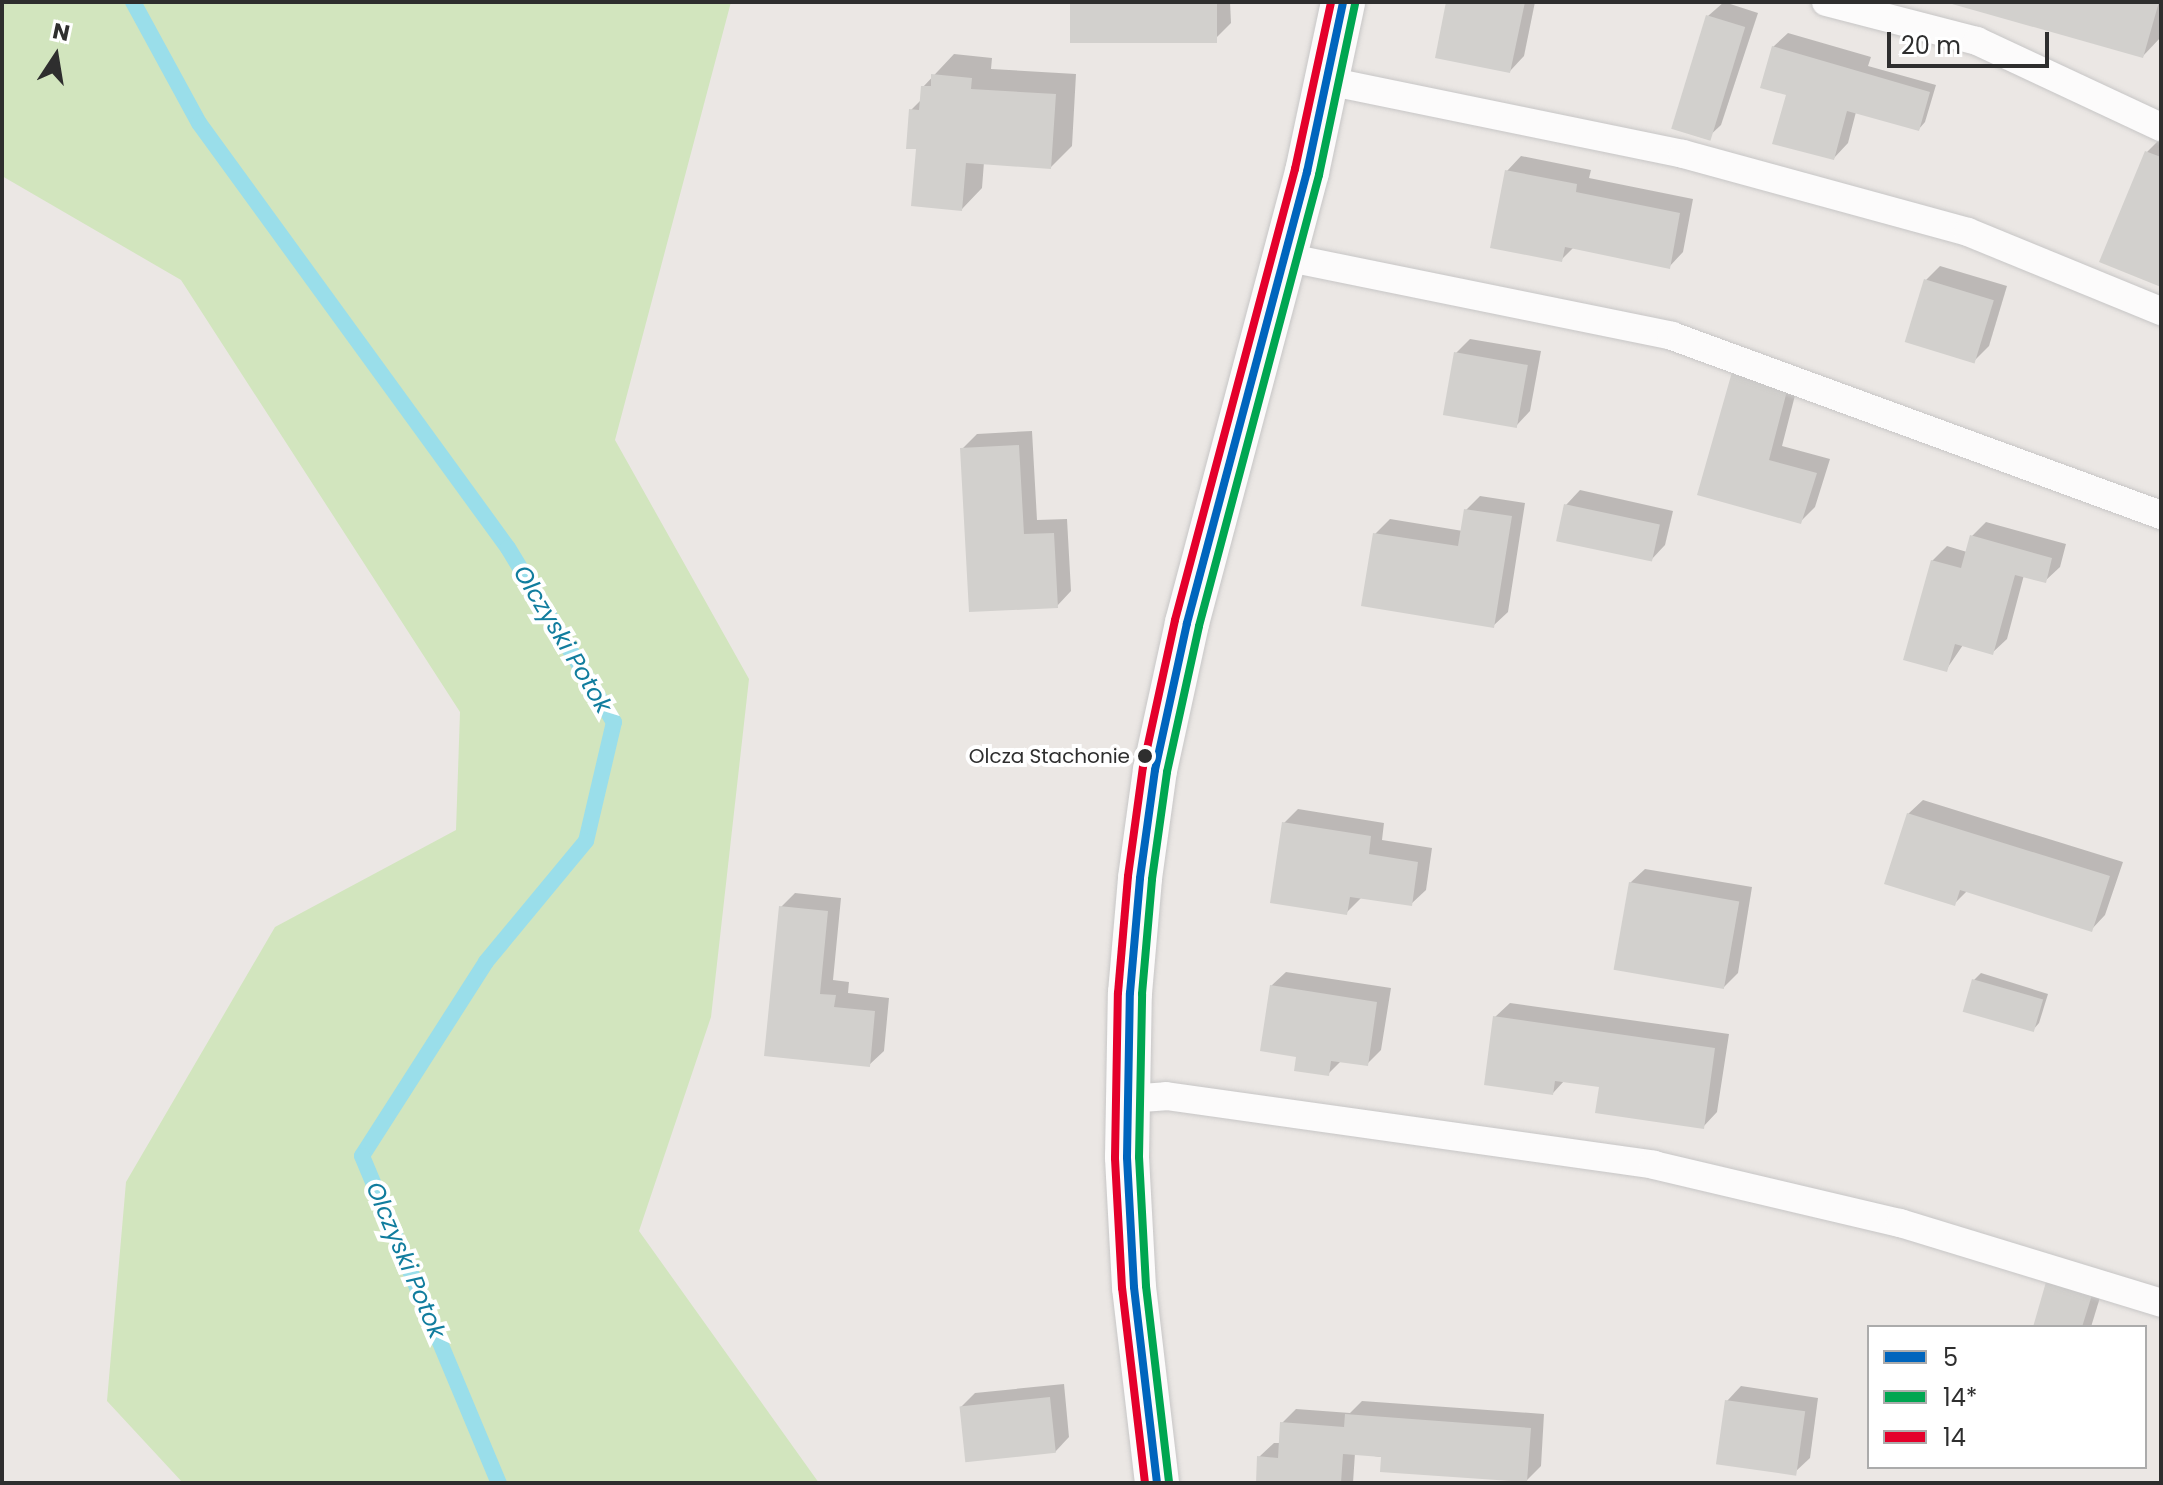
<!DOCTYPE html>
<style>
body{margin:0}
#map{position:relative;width:2163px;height:1485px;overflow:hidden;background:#ebe7e4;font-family:Poppins,sans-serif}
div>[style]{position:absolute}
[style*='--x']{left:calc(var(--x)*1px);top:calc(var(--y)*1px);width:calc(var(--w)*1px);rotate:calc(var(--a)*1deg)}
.green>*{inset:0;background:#d2e5be}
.shadow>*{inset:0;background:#0003}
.stream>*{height:16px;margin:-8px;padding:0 8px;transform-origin:8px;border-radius:8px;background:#9adeea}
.building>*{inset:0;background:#d2d0cd;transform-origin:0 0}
.roads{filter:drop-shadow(0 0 2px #c7c6c6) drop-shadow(0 0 2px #c7c6c6)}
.lane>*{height:28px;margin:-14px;padding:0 14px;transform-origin:14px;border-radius:14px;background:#fcfbfb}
.secondary>*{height:44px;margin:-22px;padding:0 22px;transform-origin:22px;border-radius:22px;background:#fcfbfb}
.bus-1>*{height:8px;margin:-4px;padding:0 4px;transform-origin:4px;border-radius:4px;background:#0065bd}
.bus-2>*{height:8px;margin:-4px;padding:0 4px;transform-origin:4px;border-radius:4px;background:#00a651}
.bus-3>*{height:8px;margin:-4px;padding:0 4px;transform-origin:4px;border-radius:4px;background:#e4002b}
.dots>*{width:22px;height:22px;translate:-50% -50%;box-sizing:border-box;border:4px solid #fff;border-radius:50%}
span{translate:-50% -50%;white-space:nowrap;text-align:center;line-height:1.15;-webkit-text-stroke:8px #fff;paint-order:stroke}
.bus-label{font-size:20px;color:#2e2e2e}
.right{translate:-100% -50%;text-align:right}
.water-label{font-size:24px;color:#117d9e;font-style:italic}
.frame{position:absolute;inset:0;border:4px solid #2e2e2e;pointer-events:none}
.legend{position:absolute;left:1867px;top:1325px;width:280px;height:144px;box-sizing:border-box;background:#fff;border:2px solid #ababab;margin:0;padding:10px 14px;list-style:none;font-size:24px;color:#2e2e2e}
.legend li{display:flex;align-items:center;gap:16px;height:40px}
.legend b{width:40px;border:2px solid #ababab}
.north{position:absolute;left:16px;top:16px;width:80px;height:80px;-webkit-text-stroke:6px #fff;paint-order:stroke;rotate:12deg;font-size:22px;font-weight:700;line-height:32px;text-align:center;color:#2e2e2e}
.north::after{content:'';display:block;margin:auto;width:28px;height:36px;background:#2e2e2e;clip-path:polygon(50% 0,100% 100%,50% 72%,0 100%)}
.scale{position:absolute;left:1887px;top:32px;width:162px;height:36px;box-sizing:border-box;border:4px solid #2e2e2e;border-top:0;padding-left:10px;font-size:24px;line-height:28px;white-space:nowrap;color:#2e2e2e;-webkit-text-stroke:6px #fff;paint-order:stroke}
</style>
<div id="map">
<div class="green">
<div style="clip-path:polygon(2px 2px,731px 2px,615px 440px,749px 679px,711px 1017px,639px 1231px,819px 1483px,183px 1483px,107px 1401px,126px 1182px,275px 927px,456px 830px,460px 712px,181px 280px,2px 176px)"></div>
</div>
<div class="shadow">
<div style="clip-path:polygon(1072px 2px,1230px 2px,1231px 23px,1217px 37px)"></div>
<div style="clip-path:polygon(1448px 2px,1535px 2px,1524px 56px,1510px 71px)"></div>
<div style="clip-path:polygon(1724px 2px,1758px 13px,1721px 125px,1706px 139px,1708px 16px)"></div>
<div style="clip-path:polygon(1949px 2px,2161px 2px,2161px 37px,2143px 56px)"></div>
<div style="clip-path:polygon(1788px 33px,1871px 57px,1868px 66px,1936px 85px,1925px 122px,1919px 129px,1856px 112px,1848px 143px,1834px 158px,1788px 93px,1773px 47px)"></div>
<div style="clip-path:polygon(954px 54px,992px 58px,991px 69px,1076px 74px,1072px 146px,1051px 167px,984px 162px,982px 188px,962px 209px,918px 147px,911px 110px,922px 99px,923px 87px)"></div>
<div style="clip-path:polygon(2161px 138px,2161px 285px,2147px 152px)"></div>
<div style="clip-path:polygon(1521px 156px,1591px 170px,1589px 178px,1693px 199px,1683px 252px,1669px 267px,1574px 247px,1561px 260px,1507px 171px)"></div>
<div style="clip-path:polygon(1940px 266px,2007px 286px,1989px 346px,1975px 360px,1926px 280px)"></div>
<div style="clip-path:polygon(1470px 339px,1541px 351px,1530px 411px,1516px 426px,1456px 353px)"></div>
<div style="clip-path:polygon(1801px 372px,1782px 446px,1830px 459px,1815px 507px,1800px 522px,1699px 494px)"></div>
<div style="clip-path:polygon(1032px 431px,1037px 520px,1067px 519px,1071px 591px,1057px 606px,962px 449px,977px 434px)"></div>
<div style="clip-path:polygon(1580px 490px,1673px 511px,1665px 545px,1651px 560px,1566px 505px)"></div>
<div style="clip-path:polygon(1480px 496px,1525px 503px,1508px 612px,1493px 626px,1375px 534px,1390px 519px,1463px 531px,1466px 510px)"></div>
<div style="clip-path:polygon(1986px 522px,2066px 544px,2060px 567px,2045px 581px,2024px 575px,2007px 639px,1992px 653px,1963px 645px,1946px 670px,1932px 561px,1947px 546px,1967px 552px,1972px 536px)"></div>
<div style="clip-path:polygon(1923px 800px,2123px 862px,2105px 915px,2091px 930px,1968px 890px,1954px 904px,1908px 814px)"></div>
<div style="clip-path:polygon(1298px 809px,1384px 823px,1382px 840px,1432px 848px,1426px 890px,1411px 904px,1361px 898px,1347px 912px,1284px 823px)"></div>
<div style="clip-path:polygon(1645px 869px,1752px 887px,1738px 973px,1724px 987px,1630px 883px)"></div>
<div style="clip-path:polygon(795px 893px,841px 898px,833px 980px,849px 982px,848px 993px,889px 998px,884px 1051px,869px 1065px,766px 1054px,781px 907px)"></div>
<div style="clip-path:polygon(1286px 972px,1391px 988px,1381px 1050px,1367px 1064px,1341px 1061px,1328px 1074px,1298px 1055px,1271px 986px)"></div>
<div style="clip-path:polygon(1981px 973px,2048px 994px,2039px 1023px,2033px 1030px,1974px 980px)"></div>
<div style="clip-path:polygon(1510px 1003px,1729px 1034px,1717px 1112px,1703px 1127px,1601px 1085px,1565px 1080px,1553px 1093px,1495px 1017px)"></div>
<div style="clip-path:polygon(2105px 1281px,2091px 1327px,2035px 1327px)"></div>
<div style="clip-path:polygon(1064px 1384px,1069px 1437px,1055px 1452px,961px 1407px,975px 1393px)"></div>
<div style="clip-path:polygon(1741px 1386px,1818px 1398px,1810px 1458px,1795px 1472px,1727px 1401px)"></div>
<div style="clip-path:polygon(1362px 1401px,1544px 1414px,1541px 1466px,1527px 1480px,1355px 1453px,1353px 1483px,1258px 1483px,1259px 1457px,1274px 1443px,1281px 1443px,1282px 1423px,1296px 1409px,1350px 1413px)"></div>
</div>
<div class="stream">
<div style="--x:133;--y:2;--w:138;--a:61.4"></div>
<div style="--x:199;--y:123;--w:525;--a:53.98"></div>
<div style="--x:508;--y:548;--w:204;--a:58.7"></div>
<div style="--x:614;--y:722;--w:122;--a:103.2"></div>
<div style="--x:586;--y:841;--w:157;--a:129.6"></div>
<div style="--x:486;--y:962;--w:230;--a:122.6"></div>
<div style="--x:362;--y:1156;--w:355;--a:67.3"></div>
</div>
<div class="building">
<div style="left:1070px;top:2px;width:147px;height:41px"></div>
<div style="clip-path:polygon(1446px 2px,1525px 2px,1510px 73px,1435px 58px)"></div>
<div style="clip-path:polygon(1945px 2px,2159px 2px,2143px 58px)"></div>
<div style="left:1706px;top:15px;width:41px;height:119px;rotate:17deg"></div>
<div style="clip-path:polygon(1772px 46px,1930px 92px,1919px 131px,1847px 111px,1834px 160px,1772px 144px,1786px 95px,1760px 88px)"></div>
<div style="clip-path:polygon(931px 74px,972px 78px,971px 89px,1056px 94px,1051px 169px,966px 163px,962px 211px,911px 206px,916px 149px,906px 149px,909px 109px,919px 110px,921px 86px,931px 86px)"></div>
<div style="clip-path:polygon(2145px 151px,2161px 157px,2161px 287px,2099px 262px)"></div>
<div style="clip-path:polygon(1505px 170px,1577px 184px,1576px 192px,1680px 213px,1670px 269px,1565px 247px,1562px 262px,1490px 248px)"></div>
<div style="left:1924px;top:279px;width:73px;height:66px;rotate:17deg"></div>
<div style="left:1454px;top:352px;width:75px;height:64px;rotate:10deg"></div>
<div style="clip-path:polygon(1732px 372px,1788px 387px,1769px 460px,1817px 473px,1801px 524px,1697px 495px)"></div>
<div style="clip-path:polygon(1019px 445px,1024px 534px,1054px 533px,1058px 608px,969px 612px,960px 448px)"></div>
<div style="left:1564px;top:504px;width:98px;height:38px;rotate:12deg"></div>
<div style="clip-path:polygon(1464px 509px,1512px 516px,1494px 628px,1361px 606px,1373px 533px,1458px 546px)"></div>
<div style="clip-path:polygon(1970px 535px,2052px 558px,2046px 583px,2015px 575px,1993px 655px,1955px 644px,1947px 672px,1903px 660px,1931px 560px,1961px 568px)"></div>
<div style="clip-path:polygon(1907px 813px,2110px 876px,2092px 932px,1960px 890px,1955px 906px,1884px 884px)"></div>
<div style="clip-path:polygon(1282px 822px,1371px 836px,1369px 854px,1418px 862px,1412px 906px,1350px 897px,1347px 915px,1270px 903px)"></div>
<div style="left:1629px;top:882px;width:112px;height:89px;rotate:10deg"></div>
<div style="clip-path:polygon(779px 906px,828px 911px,820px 994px,836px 995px,834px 1007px,875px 1011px,870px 1067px,764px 1056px)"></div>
<div style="left:1972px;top:979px;width:74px;height:34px;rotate:16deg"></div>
<div style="clip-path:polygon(1270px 985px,1377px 1002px,1368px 1066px,1331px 1061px,1329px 1076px,1294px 1071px,1296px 1057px,1260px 1051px)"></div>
<div style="clip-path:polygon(1493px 1016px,1715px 1048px,1704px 1129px,1595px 1113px,1599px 1087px,1555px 1081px,1553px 1095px,1484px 1085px)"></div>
<div style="clip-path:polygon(2046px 1282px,2092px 1295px,2082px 1327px,2033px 1327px)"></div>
<div style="left:1050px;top:1397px;width:56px;height:91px;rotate:84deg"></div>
<div style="left:1725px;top:1400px;width:81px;height:65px;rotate:8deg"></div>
<div style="clip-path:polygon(1345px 1414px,1531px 1428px,1527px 1482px,1380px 1472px,1381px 1457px,1343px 1454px,1341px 1483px,1256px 1483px,1257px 1456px,1278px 1458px,1280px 1422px,1344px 1427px)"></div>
</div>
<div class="roads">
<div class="lane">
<div style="--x:1826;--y:2;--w:156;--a:14.5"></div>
<div style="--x:1977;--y:41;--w:203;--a:25.1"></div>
<div style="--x:1328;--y:81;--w:362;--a:11.6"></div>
<div style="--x:1683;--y:154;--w:295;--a:15.3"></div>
<div style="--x:1968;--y:232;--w:209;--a:22.3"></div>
<div style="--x:1285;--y:257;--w:395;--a:11.5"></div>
<div style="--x:1672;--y:336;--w:521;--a:20.11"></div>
<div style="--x:1127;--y:1099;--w:39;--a:-4"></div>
<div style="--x:1166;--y:1096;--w:493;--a:8"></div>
<div style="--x:1654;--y:1165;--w:253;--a:13.3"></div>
<div style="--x:1900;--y:1223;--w:273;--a:17"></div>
</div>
<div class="secondary">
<div style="--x:1157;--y:1483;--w:197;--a:-96.7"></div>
<div style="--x:1134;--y:1287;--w:130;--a:-93.1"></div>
<div style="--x:1127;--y:1157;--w:164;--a:-89"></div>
<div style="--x:1130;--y:993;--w:115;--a:-85"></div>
<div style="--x:1140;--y:878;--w:109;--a:-82.1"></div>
<div style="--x:1155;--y:770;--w:150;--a:-77.7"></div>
<div style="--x:1187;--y:623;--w:467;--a:-75.1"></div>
<div style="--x:1307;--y:172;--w:174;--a:-78"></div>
</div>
</div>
<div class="bus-1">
<div style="--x:1157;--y:1483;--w:197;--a:-96.7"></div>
<div style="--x:1134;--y:1287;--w:130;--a:-93.1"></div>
<div style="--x:1127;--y:1157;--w:164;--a:-89"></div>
<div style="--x:1130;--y:993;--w:115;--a:-85"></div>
<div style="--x:1140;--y:878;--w:109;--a:-82.1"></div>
<div style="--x:1155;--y:770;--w:150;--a:-77.7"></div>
<div style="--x:1187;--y:623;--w:467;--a:-75.1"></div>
<div style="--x:1307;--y:172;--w:174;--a:-78"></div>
</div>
<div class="bus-2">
<div style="--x:1169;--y:1482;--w:197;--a:-96.7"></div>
<div style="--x:1146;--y:1286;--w:129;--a:-93.1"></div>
<div style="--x:1139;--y:1157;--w:163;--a:-88.9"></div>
<div style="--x:1142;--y:994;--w:115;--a:-85"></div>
<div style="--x:1152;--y:879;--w:108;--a:-82"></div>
<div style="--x:1167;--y:772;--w:149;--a:-77.6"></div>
<div style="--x:1199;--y:626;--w:467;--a:-75.1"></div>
<div style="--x:1319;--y:175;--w:175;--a:-78.1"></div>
</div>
<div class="bus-3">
<div style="--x:1145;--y:1483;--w:196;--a:-96.7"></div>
<div style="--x:1122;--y:1288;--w:130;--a:-93.1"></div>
<div style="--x:1115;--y:1158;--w:165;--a:-89"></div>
<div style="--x:1118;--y:993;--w:117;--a:-85.1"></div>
<div style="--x:1128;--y:876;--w:110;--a:-82.2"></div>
<div style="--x:1143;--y:767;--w:150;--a:-77.7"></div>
<div style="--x:1175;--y:620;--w:467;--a:-75.1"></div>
<div style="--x:1295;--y:169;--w:171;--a:-77.8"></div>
</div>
<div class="dots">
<div style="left:1145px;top:756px;background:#2e2e2e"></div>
</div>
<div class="bus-label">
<span class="right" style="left:1130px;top:756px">Olcza Stachonie</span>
</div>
<div class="water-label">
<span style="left:563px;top:639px;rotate:59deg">Olczyski Potok</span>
<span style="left:406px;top:1260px;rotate:67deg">Olczyski Potok</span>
</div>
<div class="frame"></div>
<ul class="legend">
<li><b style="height:10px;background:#0065bd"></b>5</li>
<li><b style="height:10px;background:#00a651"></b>14*</li>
<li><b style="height:10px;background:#e4002b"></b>14</li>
</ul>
<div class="north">N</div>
<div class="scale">20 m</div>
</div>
